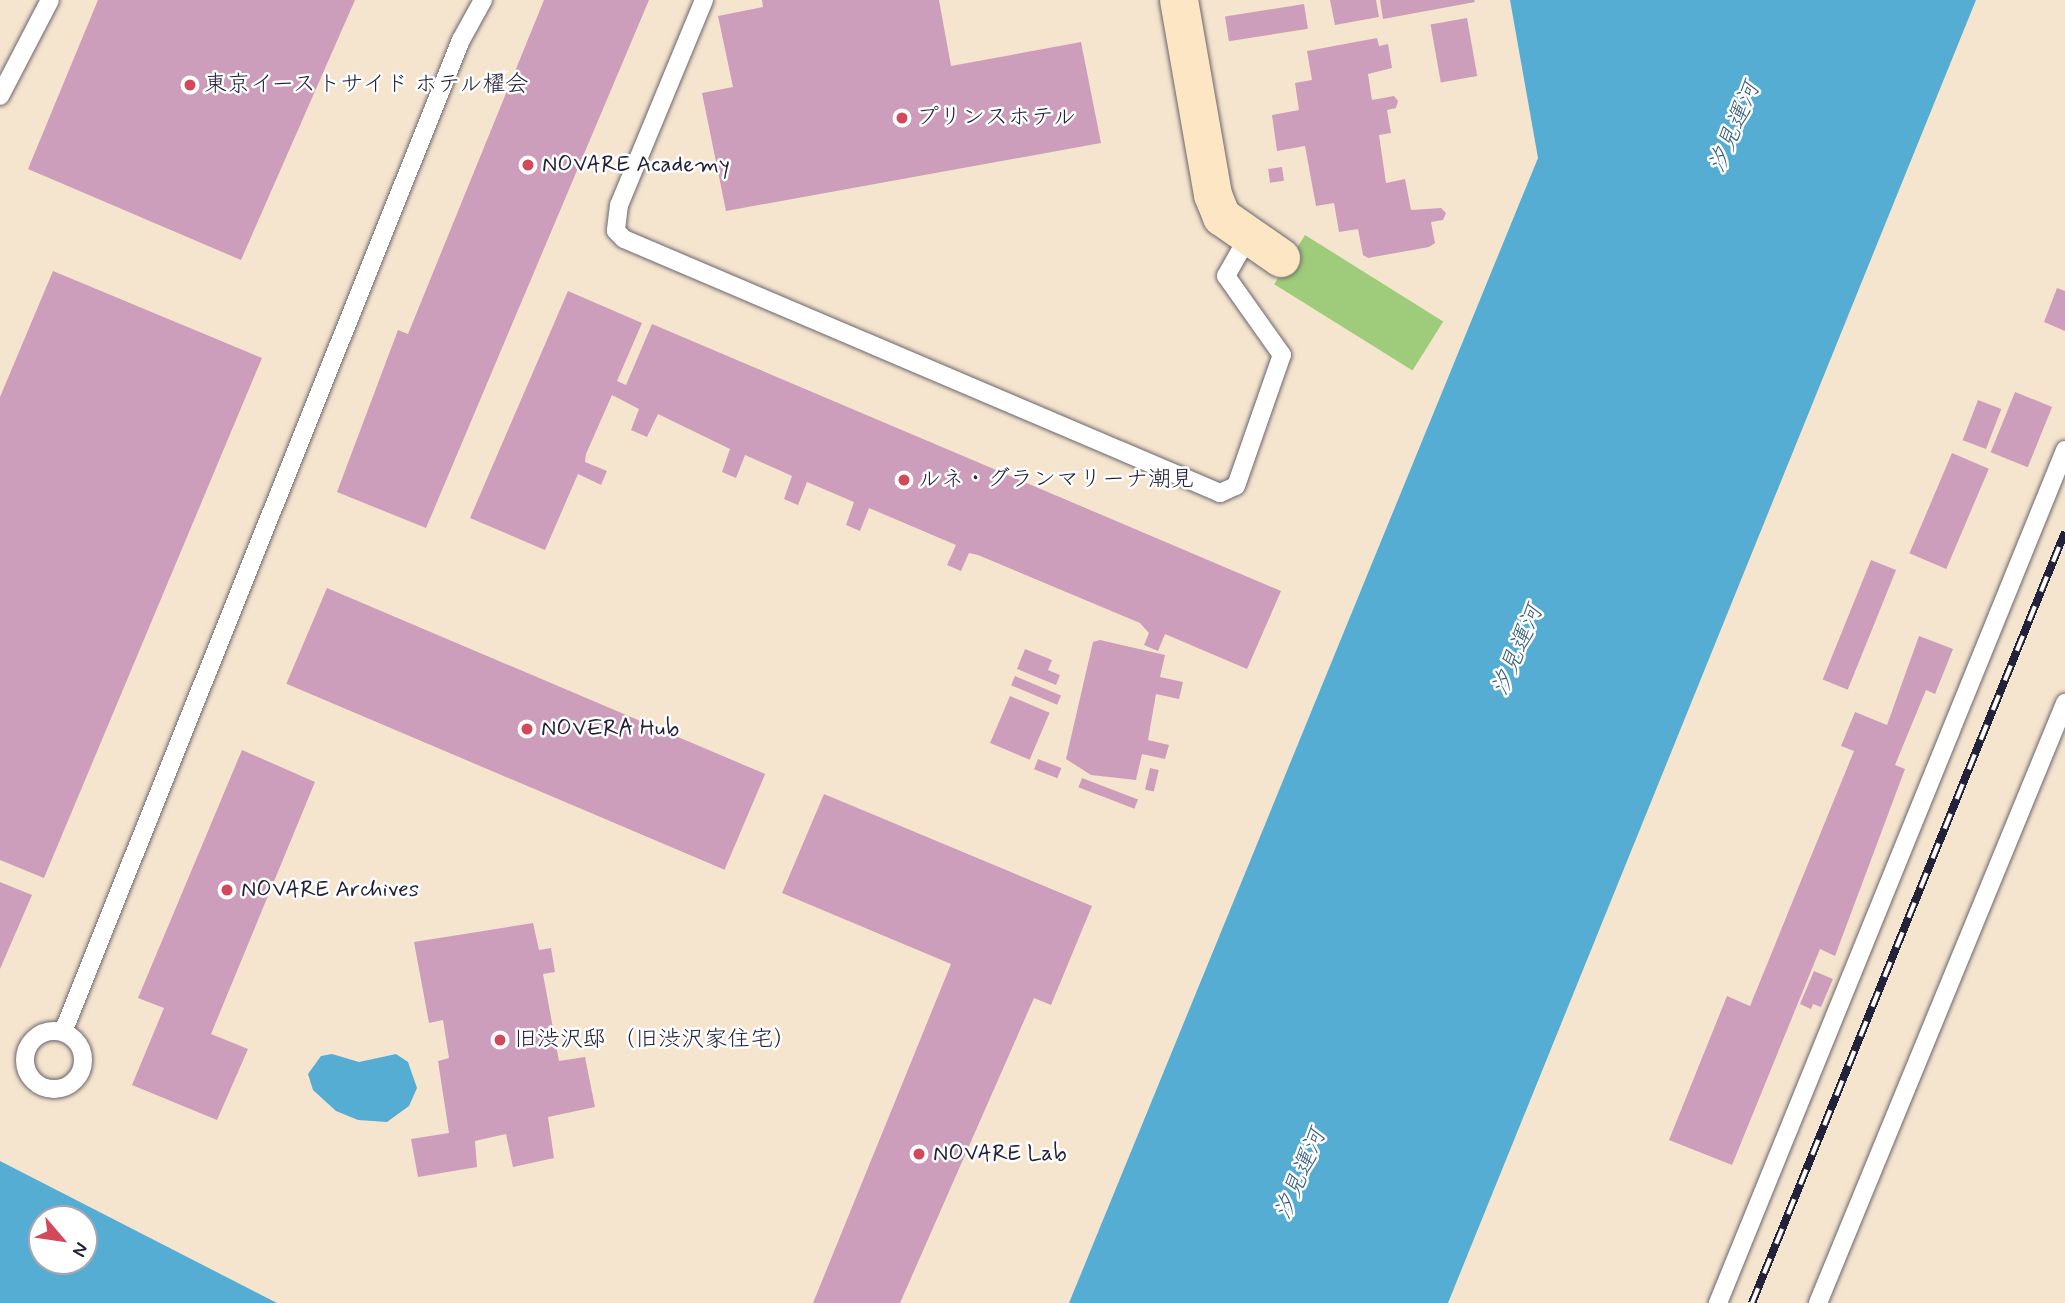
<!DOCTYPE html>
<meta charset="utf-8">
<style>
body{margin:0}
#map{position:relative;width:2065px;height:1303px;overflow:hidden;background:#f6e5ce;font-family:Mynerve,"Klee One",sans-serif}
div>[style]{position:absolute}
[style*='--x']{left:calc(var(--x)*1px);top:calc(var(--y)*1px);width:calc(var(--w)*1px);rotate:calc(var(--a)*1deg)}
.green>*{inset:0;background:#9fcc7a;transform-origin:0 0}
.water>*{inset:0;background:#56add3}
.building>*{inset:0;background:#cc9ebb;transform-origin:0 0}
.roads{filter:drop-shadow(0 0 2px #6c666e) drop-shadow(0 0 2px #6c666e)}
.lane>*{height:18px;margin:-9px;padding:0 9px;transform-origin:9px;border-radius:9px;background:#fff}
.lane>.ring{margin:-9px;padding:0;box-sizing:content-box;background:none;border:18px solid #fff;border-radius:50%}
.secondary>*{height:38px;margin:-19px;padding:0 19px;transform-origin:19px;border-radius:19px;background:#fce6c4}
.rail>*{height:8px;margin-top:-4px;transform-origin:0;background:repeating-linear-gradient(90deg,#fff 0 16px,#22223b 0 32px);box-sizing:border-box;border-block:2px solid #22223b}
.dots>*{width:19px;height:19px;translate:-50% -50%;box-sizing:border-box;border:4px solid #fff;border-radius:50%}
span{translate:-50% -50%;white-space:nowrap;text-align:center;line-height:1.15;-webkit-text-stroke:5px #fff;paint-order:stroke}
.poi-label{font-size:23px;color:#22223b}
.left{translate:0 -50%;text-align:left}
.water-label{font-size:24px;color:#39617f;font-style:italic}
.north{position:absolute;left:28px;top:1205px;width:70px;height:70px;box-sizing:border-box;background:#fff;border:2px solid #a7a7b1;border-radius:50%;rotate:119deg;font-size:19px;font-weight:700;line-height:28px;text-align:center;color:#22223b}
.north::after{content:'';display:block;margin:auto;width:24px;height:32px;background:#d1495b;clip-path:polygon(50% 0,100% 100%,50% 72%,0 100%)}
</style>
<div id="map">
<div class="green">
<div style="left:1305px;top:235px;width:163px;height:58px;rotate:32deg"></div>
</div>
<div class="water">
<div style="clip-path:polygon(1510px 0,1976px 0,1448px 1303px,1069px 1303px,1538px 158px)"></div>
<div style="clip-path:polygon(332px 1054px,359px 1062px,396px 1054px,408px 1062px,417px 1088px,409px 1106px,387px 1122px,358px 1120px,336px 1111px,313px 1090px,308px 1074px,321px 1056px)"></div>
<div style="clip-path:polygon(evenodd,0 1161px,277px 1303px,0 1303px,0 1161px,42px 1219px,84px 1219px,84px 1261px,42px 1261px,42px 1219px)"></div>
</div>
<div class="building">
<div style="clip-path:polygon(98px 0,355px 0,241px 260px,28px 169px)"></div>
<div style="clip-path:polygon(544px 0,649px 0,426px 528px,337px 492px,398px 330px,408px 334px)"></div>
<div style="clip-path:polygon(762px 0,939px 0,951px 66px,1081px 42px,1101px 143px,726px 211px,702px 93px,733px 87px,718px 16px,763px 7px)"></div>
<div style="clip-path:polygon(1330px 0,1376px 0,1379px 17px,1335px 25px)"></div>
<div style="clip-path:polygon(1380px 0,1474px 0,1475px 2px,1383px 19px)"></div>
<div style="left:1304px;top:4px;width:25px;height:80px;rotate:81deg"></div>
<div style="left:1467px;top:18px;width:59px;height:37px;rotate:80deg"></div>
<div style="clip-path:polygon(1377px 38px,1379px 46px,1388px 44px,1392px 68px,1368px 74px,1372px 100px,1394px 96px,1398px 101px,1396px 108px,1387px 110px,1391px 133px,1379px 135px,1386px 183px,1405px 179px,1411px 210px,1441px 208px,1446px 213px,1443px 220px,1431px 222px,1435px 243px,1429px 247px,1368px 258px,1363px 255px,1358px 229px,1339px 232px,1334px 203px,1316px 206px,1305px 146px,1277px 151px,1272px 115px,1299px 110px,1295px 83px,1312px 80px,1307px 51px)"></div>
<div style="left:1282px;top:167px;width:14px;height:14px;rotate:82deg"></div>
<div style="clip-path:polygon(53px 271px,262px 358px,44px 878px,0 860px,0 397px)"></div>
<div style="clip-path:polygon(2057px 288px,2065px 291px,2065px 331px,2044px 322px)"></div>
<div style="clip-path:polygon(568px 291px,642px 323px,617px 381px,626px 385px,652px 324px,1281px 591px,1247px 669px,1165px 634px,1158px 651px,1144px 645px,1149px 633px,1140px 623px,978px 555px,969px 553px,961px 571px,947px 565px,956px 545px,869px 508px,860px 531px,846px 525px,854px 502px,807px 482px,798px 505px,784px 499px,792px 476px,745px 455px,736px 478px,722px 472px,730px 449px,658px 414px,647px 437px,631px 430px,639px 409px,612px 395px,586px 454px,585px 462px,607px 471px,601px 485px,578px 474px,545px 550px,470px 518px)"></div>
<div style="left:2015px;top:392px;width:40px;height:65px;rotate:22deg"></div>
<div style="left:1978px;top:400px;width:25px;height:43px;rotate:21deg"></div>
<div style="left:1952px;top:453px;width:40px;height:109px;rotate:23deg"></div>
<div style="left:1871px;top:560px;width:27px;height:129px;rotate:22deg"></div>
<div style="left:327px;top:588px;width:476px;height:104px;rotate:23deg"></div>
<div style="clip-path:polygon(1919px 636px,1953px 649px,1935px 694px,1926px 690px,1895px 765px,1905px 769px,1835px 956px,1820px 949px,1732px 1165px,1669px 1140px,1727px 996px,1750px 1006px,1854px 751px,1841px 746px,1855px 712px,1887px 725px)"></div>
<div style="clip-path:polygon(1100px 640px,1165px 655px,1160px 677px,1183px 682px,1179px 699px,1156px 694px,1148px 740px,1169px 745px,1165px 759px,1142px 754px,1136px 780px,1091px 775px,1066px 759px,1093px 642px)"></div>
<div style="clip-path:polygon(1025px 649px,1052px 660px,1048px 670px,1060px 675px,1056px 685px,1017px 669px)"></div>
<div style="left:1015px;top:676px;width:50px;height:10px;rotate:23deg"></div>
<div style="left:1010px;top:696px;width:43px;height:51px;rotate:23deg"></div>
<div style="clip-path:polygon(242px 750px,315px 782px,211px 1034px,248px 1049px,217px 1120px,132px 1085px,164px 1008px,138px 998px)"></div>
<div style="left:1038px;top:759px;width:25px;height:11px;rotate:21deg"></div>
<div style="left:1150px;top:768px;width:9px;height:22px;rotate:13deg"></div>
<div style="left:1082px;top:778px;width:60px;height:10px;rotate:21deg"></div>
<div style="clip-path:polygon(824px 794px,1092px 906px,1051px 1005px,1034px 998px,900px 1303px,813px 1303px,951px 964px,782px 893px)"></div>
<div style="clip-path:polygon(0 882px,32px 895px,0 969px)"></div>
<div style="clip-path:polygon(533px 923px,539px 950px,551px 948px,555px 972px,543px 974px,559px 1061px,585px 1057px,595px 1107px,548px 1117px,554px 1158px,513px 1167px,506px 1134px,475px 1141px,477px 1167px,418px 1177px,411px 1139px,449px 1133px,438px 1061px,449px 1058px,443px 1020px,429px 1023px,414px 942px)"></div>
<div style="clip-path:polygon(1814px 971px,1833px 979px,1821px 1007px,1813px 1004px,1811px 1009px,1800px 1004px)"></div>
</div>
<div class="roads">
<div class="lane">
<div style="--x:704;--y:0;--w:222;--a:112.5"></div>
<div style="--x:619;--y:205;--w:26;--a:97"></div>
<div style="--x:616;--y:231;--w:11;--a:45"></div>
<div style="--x:624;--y:239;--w:648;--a:23.08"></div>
<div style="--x:1220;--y:493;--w:17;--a:-24"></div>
<div style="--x:1236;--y:486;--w:139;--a:-70.7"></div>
<div style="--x:1282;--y:355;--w:97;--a:-125.3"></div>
<div style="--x:1226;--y:276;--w:45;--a:-60.6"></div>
<div style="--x:0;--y:96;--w:108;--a:-62.5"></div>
<div class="ring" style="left:25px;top:1031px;width:40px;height:40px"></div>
<div style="--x:63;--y:1032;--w:1069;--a:-68.14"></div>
<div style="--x:461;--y:40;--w:46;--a:-61.2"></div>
<div style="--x:1718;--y:1303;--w:921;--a:-67.86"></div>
<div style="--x:1818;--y:1303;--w:649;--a:-67.62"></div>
</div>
<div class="secondary">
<div style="--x:1179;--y:0;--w:198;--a:80.1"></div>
<div style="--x:1213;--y:195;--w:24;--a:68"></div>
<div style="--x:1222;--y:217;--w:72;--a:34.8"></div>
</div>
</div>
<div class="rail">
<div style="--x:1752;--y:1303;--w:832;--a:-67.9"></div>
</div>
<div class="dots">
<div style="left:190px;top:85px;background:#d1495b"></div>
<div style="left:902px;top:118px;background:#d1495b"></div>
<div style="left:528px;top:165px;background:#d1495b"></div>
<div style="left:904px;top:480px;background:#d1495b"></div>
<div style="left:527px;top:729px;background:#d1495b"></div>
<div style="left:227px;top:890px;background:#d1495b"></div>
<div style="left:500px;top:1040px;background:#d1495b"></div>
<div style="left:919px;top:1154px;background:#d1495b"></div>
</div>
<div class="poi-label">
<span class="left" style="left:204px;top:85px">東京イーストサイド ホテル櫂会</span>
<span class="left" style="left:916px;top:118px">プリンスホテル</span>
<span class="left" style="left:542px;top:165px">NOVARE Academy</span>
<span class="left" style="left:918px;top:480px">ルネ・グランマリーナ潮見</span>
<span class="left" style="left:541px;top:729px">NOVERA Hub</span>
<span class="left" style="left:241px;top:890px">NOVARE Archives</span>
<span class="left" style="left:514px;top:1040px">旧渋沢邸 （旧渋沢家住宅）</span>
<span class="left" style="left:933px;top:1154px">NOVARE Lab</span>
</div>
<div class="water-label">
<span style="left:1735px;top:128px;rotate:-67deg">汐見運河</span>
<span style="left:1518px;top:651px;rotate:-67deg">汐見運河</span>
<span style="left:1301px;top:1175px;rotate:-67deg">汐見運河</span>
</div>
<div class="north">N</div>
</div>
